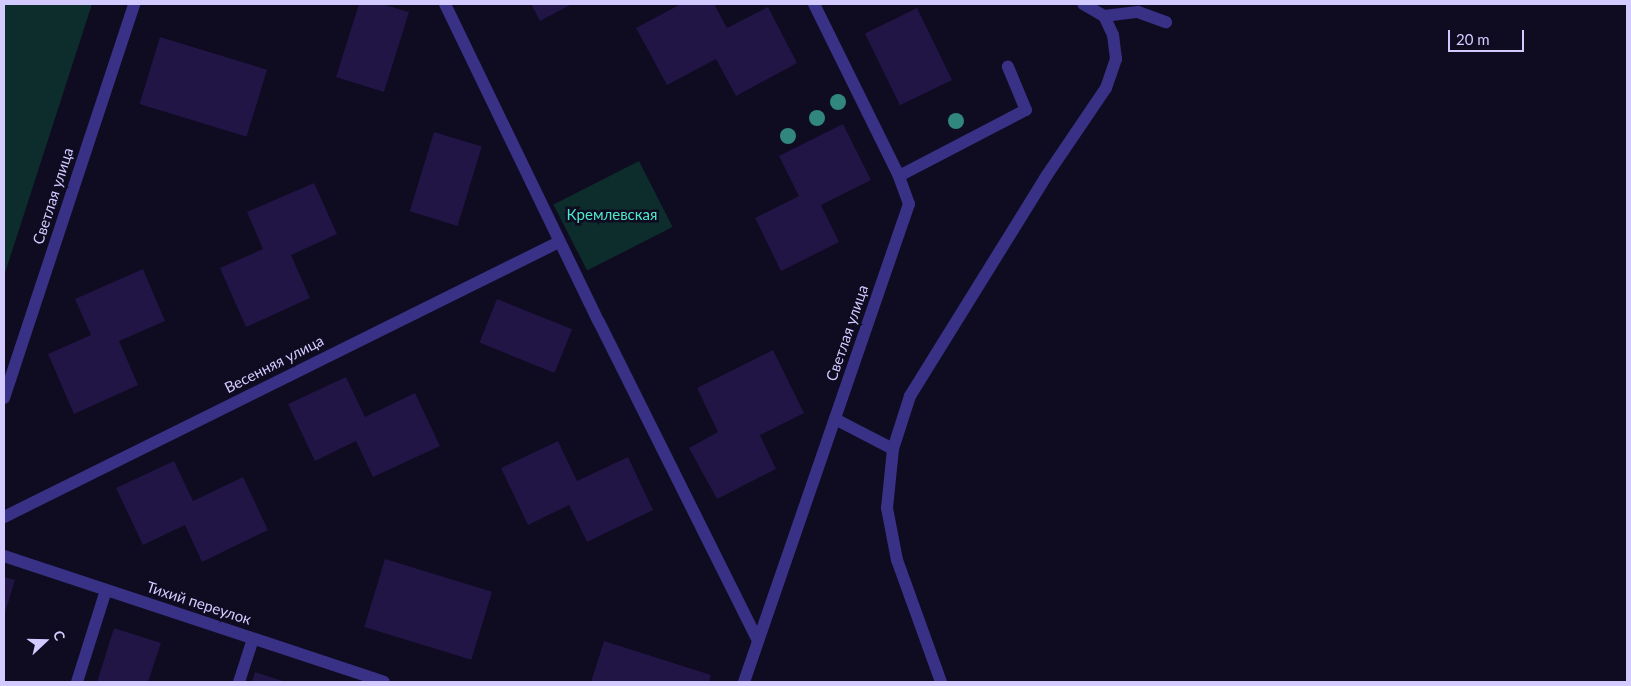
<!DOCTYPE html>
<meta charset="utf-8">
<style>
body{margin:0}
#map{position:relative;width:1631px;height:686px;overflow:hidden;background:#0f0b21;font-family:Lato,sans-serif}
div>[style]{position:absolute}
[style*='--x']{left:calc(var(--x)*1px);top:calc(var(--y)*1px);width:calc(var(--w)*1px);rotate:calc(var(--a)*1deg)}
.green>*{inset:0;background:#0d2c2c;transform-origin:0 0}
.building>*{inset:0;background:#201544;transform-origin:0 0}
.minor>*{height:12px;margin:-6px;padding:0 6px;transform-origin:6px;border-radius:6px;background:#383185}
.trees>*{width:16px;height:16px;margin:-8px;border-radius:50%;background:#31867d}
span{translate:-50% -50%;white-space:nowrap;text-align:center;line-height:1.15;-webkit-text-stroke:5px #0f0b21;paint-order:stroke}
.street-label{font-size:15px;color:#d3cbff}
.park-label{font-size:15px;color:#4ceac9}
.frame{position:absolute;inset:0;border:5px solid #d3cbff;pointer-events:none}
.north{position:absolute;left:20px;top:616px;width:50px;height:50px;-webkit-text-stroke:4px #0f0b21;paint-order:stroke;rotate:69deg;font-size:14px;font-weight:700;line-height:20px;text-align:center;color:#d3cbff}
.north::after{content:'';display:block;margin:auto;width:18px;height:22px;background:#d3cbff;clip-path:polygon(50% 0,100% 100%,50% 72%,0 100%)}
.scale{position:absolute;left:1448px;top:30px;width:76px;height:22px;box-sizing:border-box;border:2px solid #d3cbff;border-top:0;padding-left:6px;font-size:15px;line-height:18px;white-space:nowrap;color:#d3cbff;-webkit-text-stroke:4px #0f0b21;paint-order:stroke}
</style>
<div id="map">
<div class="green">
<div style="clip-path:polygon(4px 4px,92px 4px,4px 276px)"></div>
<div style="left:639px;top:161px;width:74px;height:96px;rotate:63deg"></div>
</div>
<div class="building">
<div style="clip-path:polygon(359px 4px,382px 4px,409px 12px,384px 92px,336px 77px)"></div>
<div style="clip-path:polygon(531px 4px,572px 4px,540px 21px)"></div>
<div style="clip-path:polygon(681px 4px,714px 4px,727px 28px,768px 7px,797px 63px,736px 96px,716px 59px,667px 85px,636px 28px)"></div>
<div style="left:917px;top:8px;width:80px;height:58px;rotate:64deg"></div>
<div style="left:160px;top:37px;width:112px;height:70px;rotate:17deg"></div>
<div style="clip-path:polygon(843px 124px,871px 180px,821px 205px,839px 242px,781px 271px,755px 218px,799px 196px,779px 156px)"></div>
<div style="left:434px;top:132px;width:50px;height:83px;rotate:17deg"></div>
<div style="clip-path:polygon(314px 183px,337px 234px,291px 255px,310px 298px,246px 327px,220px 268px,263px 249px,247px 212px)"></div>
<div style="clip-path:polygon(143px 269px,165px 321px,119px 341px,138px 385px,74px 414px,48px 354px,91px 335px,75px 299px)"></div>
<div style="left:497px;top:299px;width:81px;height:47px;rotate:22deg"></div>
<div style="clip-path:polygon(773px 350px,804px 413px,760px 435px,776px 469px,717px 499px,689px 448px,718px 432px,697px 388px)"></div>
<div style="clip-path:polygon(346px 377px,365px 417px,415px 393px,440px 446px,373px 477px,356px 441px,315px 461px,288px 404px)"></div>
<div style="clip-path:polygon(558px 441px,577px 481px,628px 457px,653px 510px,587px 542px,569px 505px,528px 525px,501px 468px)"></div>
<div style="clip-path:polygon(174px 461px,193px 501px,243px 477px,268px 530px,202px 562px,185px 525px,143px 545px,116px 488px)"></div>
<div style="left:385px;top:559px;width:112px;height:71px;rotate:17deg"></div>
<div style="clip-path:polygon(4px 577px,15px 580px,4px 616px)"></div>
<div style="clip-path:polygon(114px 628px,161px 643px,148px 682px,97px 682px)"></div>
<div style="clip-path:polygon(604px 641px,711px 675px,709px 682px,591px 682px)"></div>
<div style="clip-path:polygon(255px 672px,286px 682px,252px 682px)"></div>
</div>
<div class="minor">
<div style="--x:445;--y:4;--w:353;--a:64.2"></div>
<div style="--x:599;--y:322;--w:356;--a:63.5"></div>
<div style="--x:1104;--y:16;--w:34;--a:-7"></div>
<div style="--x:1138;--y:12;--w:30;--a:20"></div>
<div style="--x:899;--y:176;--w:143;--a:-27.5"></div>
<div style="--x:1026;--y:110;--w:47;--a:-112.7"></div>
<div style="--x:4;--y:398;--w:415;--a:-71.7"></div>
<div style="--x:835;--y:419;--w:65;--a:27.3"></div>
<div style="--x:4;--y:517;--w:619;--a:-26.36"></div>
<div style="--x:4;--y:556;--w:400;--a:18.3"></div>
<div style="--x:77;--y:682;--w:96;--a:-72.5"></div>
<div style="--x:239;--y:682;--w:45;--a:-72"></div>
<div style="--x:744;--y:682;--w:506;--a:-70.96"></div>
<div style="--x:909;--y:204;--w:30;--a:-110"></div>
<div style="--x:899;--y:176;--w:192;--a:-116.3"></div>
<div style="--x:941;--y:682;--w:130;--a:-109.8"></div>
<div style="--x:897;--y:560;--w:53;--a:-100.9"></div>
<div style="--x:887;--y:508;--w:59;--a:-84.2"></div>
<div style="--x:893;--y:449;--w:56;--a:-72.2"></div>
<div style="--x:910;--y:396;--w:260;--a:-58.2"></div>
<div style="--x:1047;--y:175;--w:105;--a:-55.9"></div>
<div style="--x:1106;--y:88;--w:31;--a:-71"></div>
<div style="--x:1116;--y:59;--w:24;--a:-97"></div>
<div style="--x:1113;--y:35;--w:21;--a:-115"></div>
<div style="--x:1104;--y:16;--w:24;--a:-150"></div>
</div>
<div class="trees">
<div style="left:838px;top:102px"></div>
<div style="left:817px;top:118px"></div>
<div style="left:956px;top:121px"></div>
<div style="left:788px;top:136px"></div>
</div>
<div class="street-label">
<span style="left:53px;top:196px;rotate:-72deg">Светлая улица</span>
<span style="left:847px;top:333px;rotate:-71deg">Светлая улица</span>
<span style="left:274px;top:364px;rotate:-27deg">Весенняя улица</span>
<span style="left:199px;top:603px;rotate:18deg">Тихий переулок</span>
</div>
<div class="park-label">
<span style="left:612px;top:215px">Кремлевская</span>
</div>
<div class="frame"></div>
<div class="north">С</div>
<div class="scale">20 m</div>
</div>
